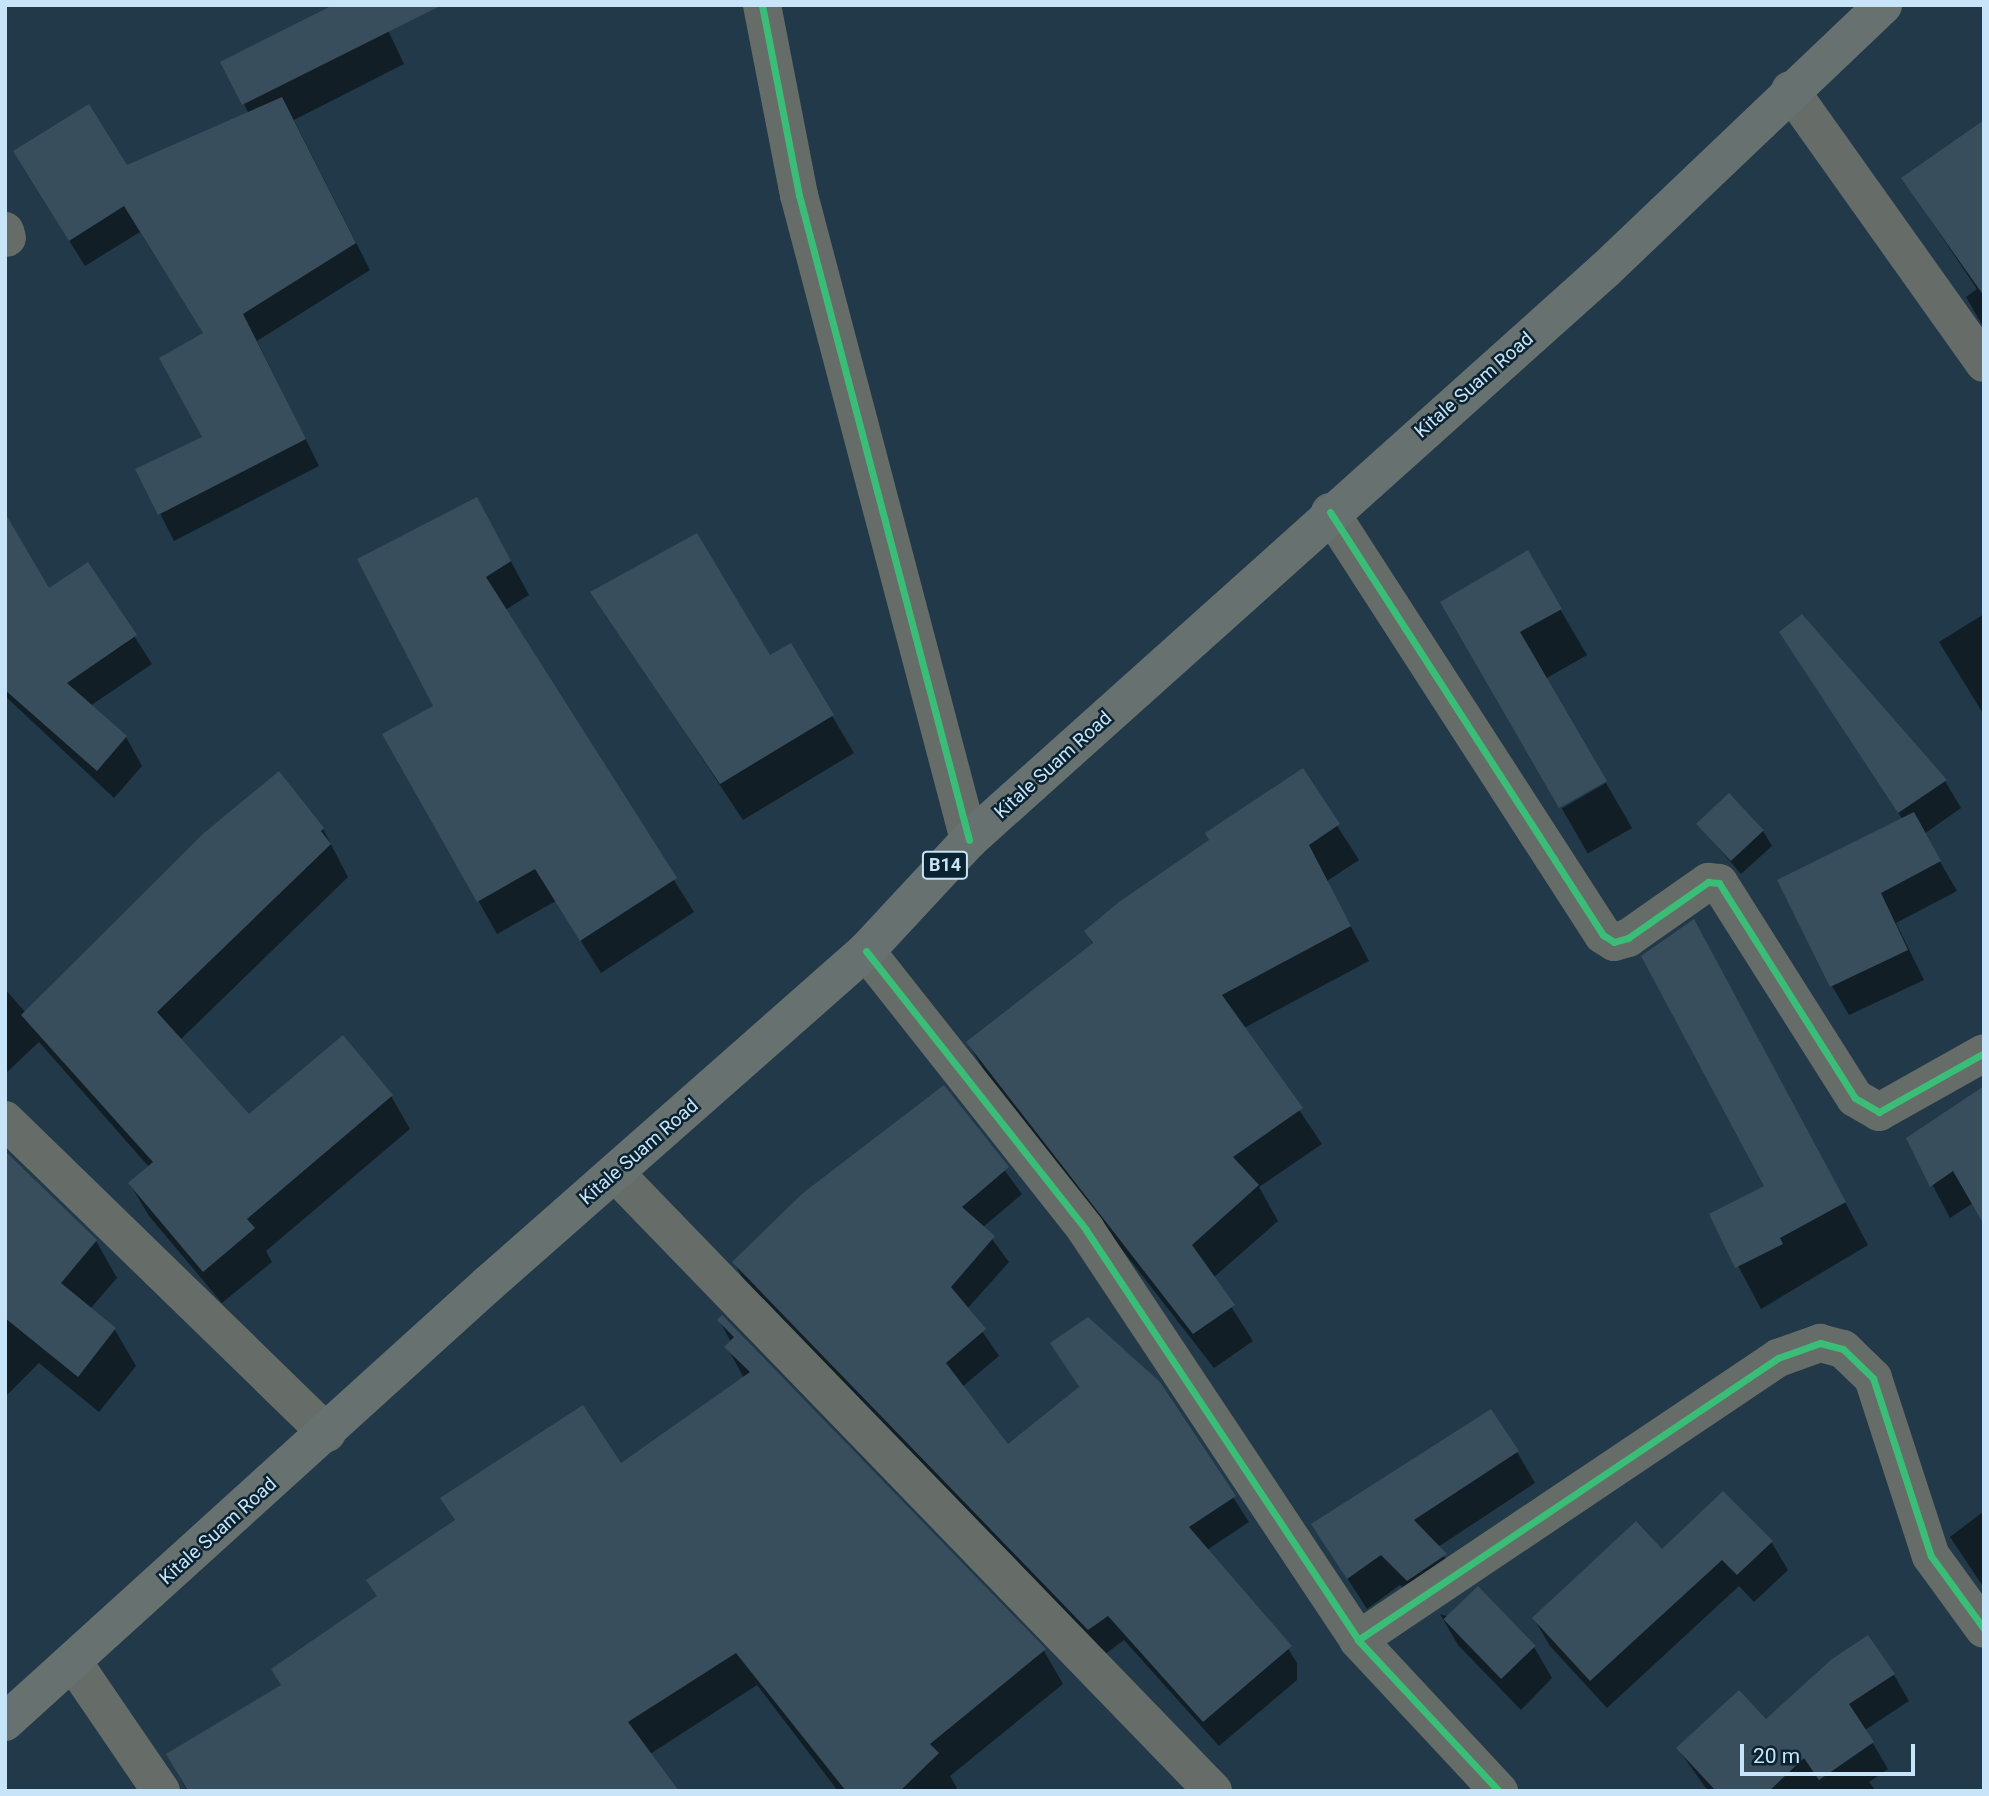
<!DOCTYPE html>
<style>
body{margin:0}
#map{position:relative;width:1989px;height:1796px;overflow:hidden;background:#213948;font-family:Roboto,sans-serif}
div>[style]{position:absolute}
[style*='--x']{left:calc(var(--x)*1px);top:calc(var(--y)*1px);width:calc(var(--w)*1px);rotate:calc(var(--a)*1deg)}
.shadow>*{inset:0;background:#0007;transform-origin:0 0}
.building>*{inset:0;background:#394e5c;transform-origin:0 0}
.minor>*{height:38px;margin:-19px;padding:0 19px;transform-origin:19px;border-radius:19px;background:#666c67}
.highway>*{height:38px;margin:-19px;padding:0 19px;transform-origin:19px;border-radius:19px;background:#67716f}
.cycleway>*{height:7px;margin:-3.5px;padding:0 3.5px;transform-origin:3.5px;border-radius:3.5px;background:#3abd76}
span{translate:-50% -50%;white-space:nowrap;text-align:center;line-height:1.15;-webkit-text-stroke:5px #0b2231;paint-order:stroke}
.shield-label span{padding:2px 5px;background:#0b2231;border:2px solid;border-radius:5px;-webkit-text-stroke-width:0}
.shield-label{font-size:18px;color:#c8e4f8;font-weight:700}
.street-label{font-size:19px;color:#c8e4f8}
.frame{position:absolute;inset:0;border:7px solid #c8e4f8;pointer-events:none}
.scale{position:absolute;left:1740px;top:1744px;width:175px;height:32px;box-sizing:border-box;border:4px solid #c8e4f8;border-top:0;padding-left:9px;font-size:21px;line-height:24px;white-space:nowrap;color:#c8e4f8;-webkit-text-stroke:5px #0b2231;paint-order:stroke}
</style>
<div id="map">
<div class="shadow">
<div style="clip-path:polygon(384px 22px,404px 64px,294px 120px,370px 270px,257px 341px,319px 466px,174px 541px,138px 470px,204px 437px,204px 334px,140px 232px,85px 266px,60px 226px,126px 168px,249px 114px,223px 62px)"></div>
<div style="clip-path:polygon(1984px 123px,1984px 328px,1966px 297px,1977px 289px,1903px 179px)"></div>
<div style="clip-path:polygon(5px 517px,48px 591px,93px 572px,152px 664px,90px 706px,126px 737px,142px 766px,114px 798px,5px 696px)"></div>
<div style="clip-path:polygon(495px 532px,529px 595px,505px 610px,694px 912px,601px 973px,556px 901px,497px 934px,385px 735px,435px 707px)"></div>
<div style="clip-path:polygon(1527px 553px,1587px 655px,1545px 679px,1442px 602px)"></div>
<div style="clip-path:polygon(592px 592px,769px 658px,790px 645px,854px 753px,743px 820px)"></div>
<div style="clip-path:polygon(1984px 614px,1984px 715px,1939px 642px)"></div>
<div style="clip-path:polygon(1798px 660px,1945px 781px,1961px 808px,1924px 834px,1957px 891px,1896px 923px,1924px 980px,1849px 1015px,1832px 986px,1903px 820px)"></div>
<div style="clip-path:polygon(1302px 771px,1359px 860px,1327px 881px,1369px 961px,1244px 1028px,1322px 1144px,1259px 1187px,1278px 1221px,1213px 1278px,1253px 1341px,1214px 1368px,988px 1077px,968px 1043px,1093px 945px,1086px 932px)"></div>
<div style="left:1606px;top:783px;width:52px;height:51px;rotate:60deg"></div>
<div style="clip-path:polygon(1698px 824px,1763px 831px,1772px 846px,1741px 874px)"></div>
<div style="clip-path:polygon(323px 829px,348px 877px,180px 1040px,249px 1116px,391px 1096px,410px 1129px,266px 1251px,272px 1262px,222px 1303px,149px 1216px,130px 1184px,149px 1167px,39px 1042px,5px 1074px,5px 989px,26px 1013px)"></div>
<div style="clip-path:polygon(1717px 963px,1868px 1245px,1761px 1309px,1711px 1215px,1766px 1187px)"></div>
<div style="clip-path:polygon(944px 1088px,1022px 1194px,983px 1227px,1009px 1262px,967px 1309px,999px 1356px,962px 1387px,1008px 1447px,1080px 1389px,1052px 1344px,1159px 1383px,1249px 1522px,1207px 1550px,1281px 1637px,1297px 1663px,1297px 1680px,1219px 1746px,1124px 1640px,1104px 1655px,748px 1288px,734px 1262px)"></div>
<div style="clip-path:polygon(1984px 1088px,1973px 1203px,1950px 1218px,1908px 1139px)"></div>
<div style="clip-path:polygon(5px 1160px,96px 1241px,117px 1278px,90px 1309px,115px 1330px,136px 1366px,99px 1412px,39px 1363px,5px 1397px)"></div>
<div style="clip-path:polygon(722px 1317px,1044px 1651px,1063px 1684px,950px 1776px,957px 1788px,954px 1791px,838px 1791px,757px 1685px,650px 1754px,676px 1791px,187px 1791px,168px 1755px,283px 1686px,379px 1597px,456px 1522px,443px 1499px,621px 1466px,744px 1378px,727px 1347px,731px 1342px,719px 1320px)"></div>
<div style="clip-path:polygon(1517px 1452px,1535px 1483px,1438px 1547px,1464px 1586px,1426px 1611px,1400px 1585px,1367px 1609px,1313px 1525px)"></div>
<div style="clip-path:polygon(1723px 1493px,1772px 1543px,1788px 1570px,1754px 1602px,1739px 1586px,1607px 1708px,1550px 1646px,1534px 1619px,1662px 1552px)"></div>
<div style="clip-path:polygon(1984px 1511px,1984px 1588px,1950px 1537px)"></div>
<div style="clip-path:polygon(1440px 1614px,1534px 1647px,1552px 1678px,1521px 1710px,1458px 1645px)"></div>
<div style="clip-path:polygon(1894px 1675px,1909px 1701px,1865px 1730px,1888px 1769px,1869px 1782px,1876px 1791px,1708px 1791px,1678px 1749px)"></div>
</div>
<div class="building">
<div style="clip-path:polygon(333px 5px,442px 5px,242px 105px,220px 62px)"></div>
<div style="clip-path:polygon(282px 97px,356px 243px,243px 314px,306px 439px,158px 515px,135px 469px,202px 437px,159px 358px,203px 333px,124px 206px,69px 241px,13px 151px,89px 104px,127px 165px)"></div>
<div style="clip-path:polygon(1984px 120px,1984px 296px,1901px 178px)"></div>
<div style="clip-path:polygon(477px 497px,511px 561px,486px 577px,677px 878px,580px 941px,535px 869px,477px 902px,382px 734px,433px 706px,357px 559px)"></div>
<div style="clip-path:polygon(5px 513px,49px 588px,88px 562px,137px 635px,67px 683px,127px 736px,97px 771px,5px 690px)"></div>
<div style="clip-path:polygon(697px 533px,770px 655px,791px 643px,834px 715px,720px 784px,590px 592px)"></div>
<div style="clip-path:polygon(1528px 550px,1562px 609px,1520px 632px,1607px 781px,1559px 808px,1440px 602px)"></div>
<div style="clip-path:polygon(1802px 614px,1947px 780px,1898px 813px,1779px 632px)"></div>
<div style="clip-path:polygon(1303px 768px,1340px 824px,1309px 845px,1351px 926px,1222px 995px,1303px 1108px,1233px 1157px,1259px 1185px,1192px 1245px,1235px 1305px,1193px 1334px,966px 1042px,1093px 943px,1084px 931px,1119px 902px,1209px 840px,1205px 833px)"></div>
<div style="clip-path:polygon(279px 771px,324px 828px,321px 831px,331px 844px,157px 1012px,249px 1114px,343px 1035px,393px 1095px,247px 1219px,255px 1228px,203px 1272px,128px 1183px,153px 1162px,21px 1015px,204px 833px)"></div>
<div style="left:1729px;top:793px;width:51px;height:45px;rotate:47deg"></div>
<div style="clip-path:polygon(1914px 812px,1941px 861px,1881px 893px,1908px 950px,1830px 987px,1777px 880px)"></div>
<div style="clip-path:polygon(1694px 919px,1846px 1202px,1780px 1238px,1783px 1244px,1735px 1268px,1709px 1214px,1764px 1186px,1641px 956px)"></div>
<div style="clip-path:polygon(944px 1085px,1009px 1167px,962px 1207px,995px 1236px,951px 1287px,986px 1329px,946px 1363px,1008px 1444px,1079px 1387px,1050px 1343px,1088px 1317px,1160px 1382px,1236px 1496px,1189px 1527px,1292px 1646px,1203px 1722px,1108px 1616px,1088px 1630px,732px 1262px,803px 1193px)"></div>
<div style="clip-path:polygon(1984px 1086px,1984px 1225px,1953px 1171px,1930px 1187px,1906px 1138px)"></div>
<div style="clip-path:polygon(5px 1151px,97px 1240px,61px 1283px,116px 1328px,78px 1377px,5px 1318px)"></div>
<div style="clip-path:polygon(722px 1315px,1046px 1649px,930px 1744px,939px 1753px,900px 1791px,846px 1791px,736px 1653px,628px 1722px,679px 1791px,188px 1791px,166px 1754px,281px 1685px,271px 1669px,377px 1596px,366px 1580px,455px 1520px,440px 1498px,583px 1405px,621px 1463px,750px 1372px,724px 1347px,734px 1337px,717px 1320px)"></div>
<div style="clip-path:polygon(1491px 1409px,1519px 1451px,1414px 1520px,1447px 1554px,1407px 1581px,1381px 1555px,1347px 1579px,1311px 1524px)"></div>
<div style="clip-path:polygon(1723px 1491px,1773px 1541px,1737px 1575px,1722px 1560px,1590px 1681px,1532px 1618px,1636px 1521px,1662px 1549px)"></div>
<div style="left:1478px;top:1586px;width:83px;height:48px;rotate:46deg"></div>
<div style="clip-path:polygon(1868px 1635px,1895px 1674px,1849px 1704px,1874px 1742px,1819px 1780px,1804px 1758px,1769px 1791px,1716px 1791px,1676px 1748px,1739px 1690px,1766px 1719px,1832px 1659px)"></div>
</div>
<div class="minor">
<div style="--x:762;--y:5;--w:194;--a:79"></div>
<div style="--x:799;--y:195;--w:667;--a:75.23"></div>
<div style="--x:1790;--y:90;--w:335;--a:54.6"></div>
<div style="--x:5;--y:231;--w:7;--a:74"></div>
<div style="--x:1330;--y:512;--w:503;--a:57.16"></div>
<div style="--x:1603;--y:935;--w:13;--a:32"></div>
<div style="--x:1614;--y:942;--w:15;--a:-16"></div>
<div style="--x:1628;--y:938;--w:98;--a:-35"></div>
<div style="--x:1708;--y:882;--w:11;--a:5"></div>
<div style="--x:1719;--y:883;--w:254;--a:57.7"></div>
<div style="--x:1855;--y:1098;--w:28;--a:30"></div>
<div style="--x:1879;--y:1112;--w:120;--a:-29.3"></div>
<div style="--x:866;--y:951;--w:355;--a:51.7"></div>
<div style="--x:1086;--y:1230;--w:492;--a:56.4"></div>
<div style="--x:1358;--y:1640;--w:207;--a:47"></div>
<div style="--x:5;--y:1120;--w:449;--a:44.2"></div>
<div style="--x:615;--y:1173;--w:860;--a:45.94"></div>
<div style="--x:1358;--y:1640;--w:506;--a:-33.88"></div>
<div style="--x:1778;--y:1358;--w:45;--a:-19.7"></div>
<div style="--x:1820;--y:1343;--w:24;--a:15"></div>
<div style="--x:1843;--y:1349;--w:42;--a:44"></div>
<div style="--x:1873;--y:1378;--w:187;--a:72"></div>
<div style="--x:1931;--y:1556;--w:90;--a:54"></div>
<div style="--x:73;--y:1662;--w:156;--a:55.7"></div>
</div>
<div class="highway">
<div style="--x:5;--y:1722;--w:651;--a:-42.2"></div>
<div style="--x:487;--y:1285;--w:505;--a:-41.39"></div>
<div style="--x:866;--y:951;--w:151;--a:-47.1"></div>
<div style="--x:969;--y:840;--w:854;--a:-41.87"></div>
<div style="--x:1605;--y:270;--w:384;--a:-43.6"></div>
</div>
<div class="cycleway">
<div style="--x:762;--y:5;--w:194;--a:79"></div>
<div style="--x:799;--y:195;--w:667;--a:75.23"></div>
<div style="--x:1330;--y:512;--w:503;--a:57.16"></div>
<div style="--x:1603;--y:935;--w:13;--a:32"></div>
<div style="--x:1614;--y:942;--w:15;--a:-16"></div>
<div style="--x:1628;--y:938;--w:98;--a:-35"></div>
<div style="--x:1708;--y:882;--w:11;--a:5"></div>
<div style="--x:1719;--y:883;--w:254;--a:57.7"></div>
<div style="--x:1855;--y:1098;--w:28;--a:30"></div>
<div style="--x:1879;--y:1112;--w:120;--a:-29.3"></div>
<div style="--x:866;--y:951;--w:355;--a:51.7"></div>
<div style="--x:1086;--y:1230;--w:492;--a:56.4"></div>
<div style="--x:1358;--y:1640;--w:207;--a:47"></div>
<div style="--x:1358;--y:1640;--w:506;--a:-33.88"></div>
<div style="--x:1778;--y:1358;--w:45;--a:-19.7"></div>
<div style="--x:1820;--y:1343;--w:24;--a:15"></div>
<div style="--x:1843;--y:1349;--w:42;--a:44"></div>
<div style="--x:1873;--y:1378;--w:187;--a:72"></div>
<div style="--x:1931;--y:1556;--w:90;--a:54"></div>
</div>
<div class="shield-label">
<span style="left:945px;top:865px">B14</span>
</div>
<div class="street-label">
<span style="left:1474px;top:385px;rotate:-41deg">Kitale Suam Road</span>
<span style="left:1053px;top:765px;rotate:-42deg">Kitale Suam Road</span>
<span style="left:639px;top:1152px;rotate:-41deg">Kitale Suam Road</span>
<span style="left:218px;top:1531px;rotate:-42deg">Kitale Suam Road</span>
</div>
<div class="frame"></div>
<div class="scale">20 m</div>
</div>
